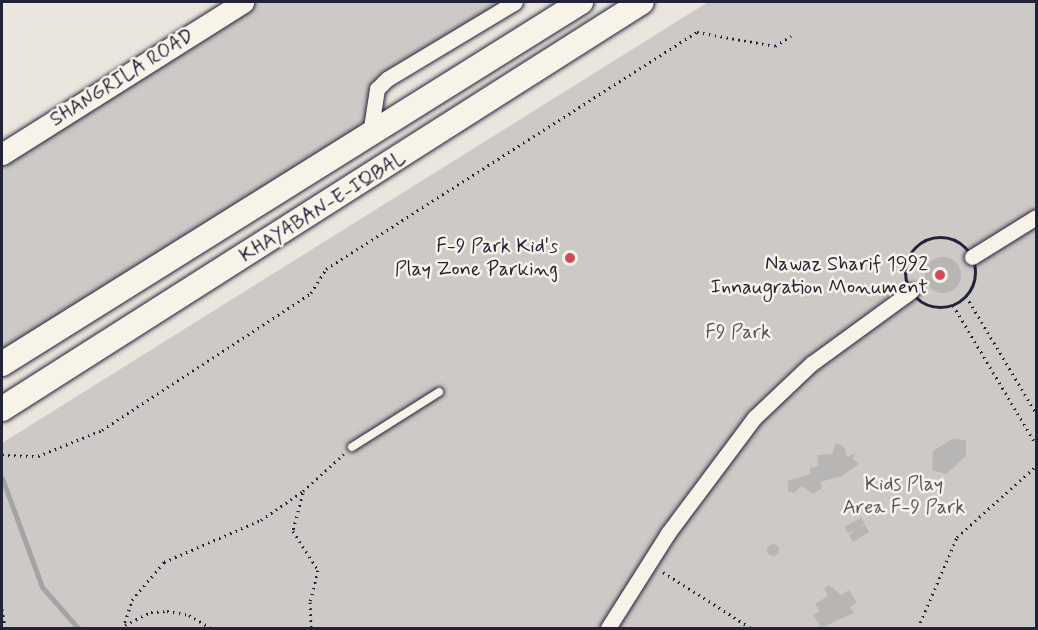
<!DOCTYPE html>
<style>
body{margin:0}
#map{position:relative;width:1038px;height:630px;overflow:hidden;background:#eae6de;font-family:Mynerve,sans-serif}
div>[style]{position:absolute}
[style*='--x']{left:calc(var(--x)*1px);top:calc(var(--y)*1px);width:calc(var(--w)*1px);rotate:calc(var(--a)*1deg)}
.green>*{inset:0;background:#cdc9c6}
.stream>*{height:5px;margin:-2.5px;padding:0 2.5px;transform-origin:2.5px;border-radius:2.5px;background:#a6a3a6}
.building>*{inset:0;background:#b8b6b5}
.round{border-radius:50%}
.path>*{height:3px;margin-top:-1.5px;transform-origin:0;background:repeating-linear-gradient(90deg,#22223b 0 1.5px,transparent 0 6px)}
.path>.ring{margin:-1.5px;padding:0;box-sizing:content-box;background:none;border:3px solid #22223b;border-radius:50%}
.roads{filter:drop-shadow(0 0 2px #22223b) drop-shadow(0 0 2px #22223b)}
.lane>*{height:8px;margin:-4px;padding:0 4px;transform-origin:4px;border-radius:4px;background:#f7f3e8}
.street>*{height:15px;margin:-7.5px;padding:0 7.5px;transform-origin:7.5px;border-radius:7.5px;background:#f7f3e8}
.secondary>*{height:21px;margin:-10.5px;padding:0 10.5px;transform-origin:10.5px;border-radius:10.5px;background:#f7f3e8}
.primary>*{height:24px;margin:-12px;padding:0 12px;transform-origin:12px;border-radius:12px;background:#f7f3e8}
.dots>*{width:16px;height:16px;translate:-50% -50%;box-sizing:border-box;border:3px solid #f7f3e8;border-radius:50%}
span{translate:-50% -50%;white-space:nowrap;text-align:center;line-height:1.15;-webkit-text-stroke:5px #f7f3e8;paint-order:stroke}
.street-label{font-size:20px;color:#22223b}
.poi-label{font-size:20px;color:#22223b}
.right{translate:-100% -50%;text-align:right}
.park-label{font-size:20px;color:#555465}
.frame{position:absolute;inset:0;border:3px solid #22223b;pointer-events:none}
</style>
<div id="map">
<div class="green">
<div style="clip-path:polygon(243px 2px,515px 2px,387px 79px,370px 134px,2px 364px,2px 154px)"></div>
<div style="clip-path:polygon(708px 2px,1036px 2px,1036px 628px,2px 628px,2px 443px)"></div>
</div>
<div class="stream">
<div style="--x:2;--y:478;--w:116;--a:69.8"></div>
<div style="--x:42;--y:587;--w:55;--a:48.7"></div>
</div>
<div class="building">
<div class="round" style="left:925px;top:257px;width:36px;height:36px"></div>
<div style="clip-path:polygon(952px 439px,966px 440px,966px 456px,946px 474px,932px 470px,933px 451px)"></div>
<div style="clip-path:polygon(836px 443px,844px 447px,847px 457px,856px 453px,853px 459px,859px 464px,842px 476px,820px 482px,822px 488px,813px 494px,802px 486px,794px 493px,788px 491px,788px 481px,810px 474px,810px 468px,818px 466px,817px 455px,832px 454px)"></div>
<div style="clip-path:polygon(861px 518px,865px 524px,858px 527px,865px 525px,869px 532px,853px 542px,849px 535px,855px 531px,848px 533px,844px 527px)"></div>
<div class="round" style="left:767px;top:544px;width:12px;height:12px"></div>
<div style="clip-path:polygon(829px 585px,841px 595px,849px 590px,857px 603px,850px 607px,854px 613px,821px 628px,813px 615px,820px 611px,815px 604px,828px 596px,824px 588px)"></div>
</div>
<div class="path">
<div class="ring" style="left:905px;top:237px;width:67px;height:67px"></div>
<div style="--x:966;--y:296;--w:136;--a:59.1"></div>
<div style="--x:953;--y:305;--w:162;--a:59.2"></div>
<div style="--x:2;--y:455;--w:36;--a:2"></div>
<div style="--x:38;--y:456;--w:69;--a:-22.1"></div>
<div style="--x:102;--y:430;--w:250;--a:-33.2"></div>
<div style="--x:311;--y:293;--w:28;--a:-58"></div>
<div style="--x:326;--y:269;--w:440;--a:-32.6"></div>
<div style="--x:697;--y:32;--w:79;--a:10.2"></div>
<div style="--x:775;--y:46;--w:19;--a:-32"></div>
<div style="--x:303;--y:493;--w:39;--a:105"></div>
<div style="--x:293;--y:531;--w:46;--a:57.3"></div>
<div style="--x:318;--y:570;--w:33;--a:104"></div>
<div style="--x:310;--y:602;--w:26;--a:88"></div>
<div style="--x:663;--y:572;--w:104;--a:32.5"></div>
<div style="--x:2;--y:609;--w:19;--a:81"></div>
<div style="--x:125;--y:625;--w:29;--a:-27"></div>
<div style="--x:151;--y:612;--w:16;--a:-4"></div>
<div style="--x:167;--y:611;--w:22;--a:10"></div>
<div style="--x:189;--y:615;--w:26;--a:31"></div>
<div style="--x:123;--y:628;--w:29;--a:-72"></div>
<div style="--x:132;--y:600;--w:50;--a:-49.9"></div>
<div style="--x:164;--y:562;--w:106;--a:-23.4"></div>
<div style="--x:261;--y:520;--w:51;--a:-34.6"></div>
<div style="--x:303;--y:491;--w:55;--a:-42.1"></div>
<div style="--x:918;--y:628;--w:99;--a:-66.8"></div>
<div style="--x:957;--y:537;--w:106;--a:-41.9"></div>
</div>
<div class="roads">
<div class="lane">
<div style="--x:352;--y:447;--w:103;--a:-32.3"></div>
</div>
<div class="street">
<div style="--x:370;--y:134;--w:46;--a:-81.2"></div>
<div style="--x:377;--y:89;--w:14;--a:-45"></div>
<div style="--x:387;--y:79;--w:149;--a:-31"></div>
<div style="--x:972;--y:257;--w:75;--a:-32"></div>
<div style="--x:608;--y:628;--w:112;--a:-57.7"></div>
<div style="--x:668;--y:533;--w:144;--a:-53.2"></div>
<div style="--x:754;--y:418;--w:79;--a:-43.5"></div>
<div style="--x:811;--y:364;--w:124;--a:-36.1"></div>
</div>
<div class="secondary">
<div style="--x:2;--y:154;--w:285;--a:-32.2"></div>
</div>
<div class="primary">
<div style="--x:2;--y:364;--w:683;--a:-32.01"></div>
<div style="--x:2;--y:409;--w:758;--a:-32.45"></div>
</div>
</div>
<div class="dots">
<div style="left:570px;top:258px;background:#d1495b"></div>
<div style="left:940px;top:275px;background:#d1495b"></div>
</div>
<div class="street-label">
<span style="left:122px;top:78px;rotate:-32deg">SHANGRILA ROAD</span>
<span style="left:323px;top:207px;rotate:-32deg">KHAYABAN-E-IQBAL</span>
</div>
<div class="poi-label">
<span class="right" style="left:558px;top:258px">F-9 Park Kid's<br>Play Zone Parking</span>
<span class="right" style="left:928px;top:276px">Nawaz Sharif 1992<br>Innaugration Monument</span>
</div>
<div class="park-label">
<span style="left:738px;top:332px">F9 Park</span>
<span style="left:904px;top:496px">Kids Play<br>Area F-9 Park</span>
</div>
<div class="frame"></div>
</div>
